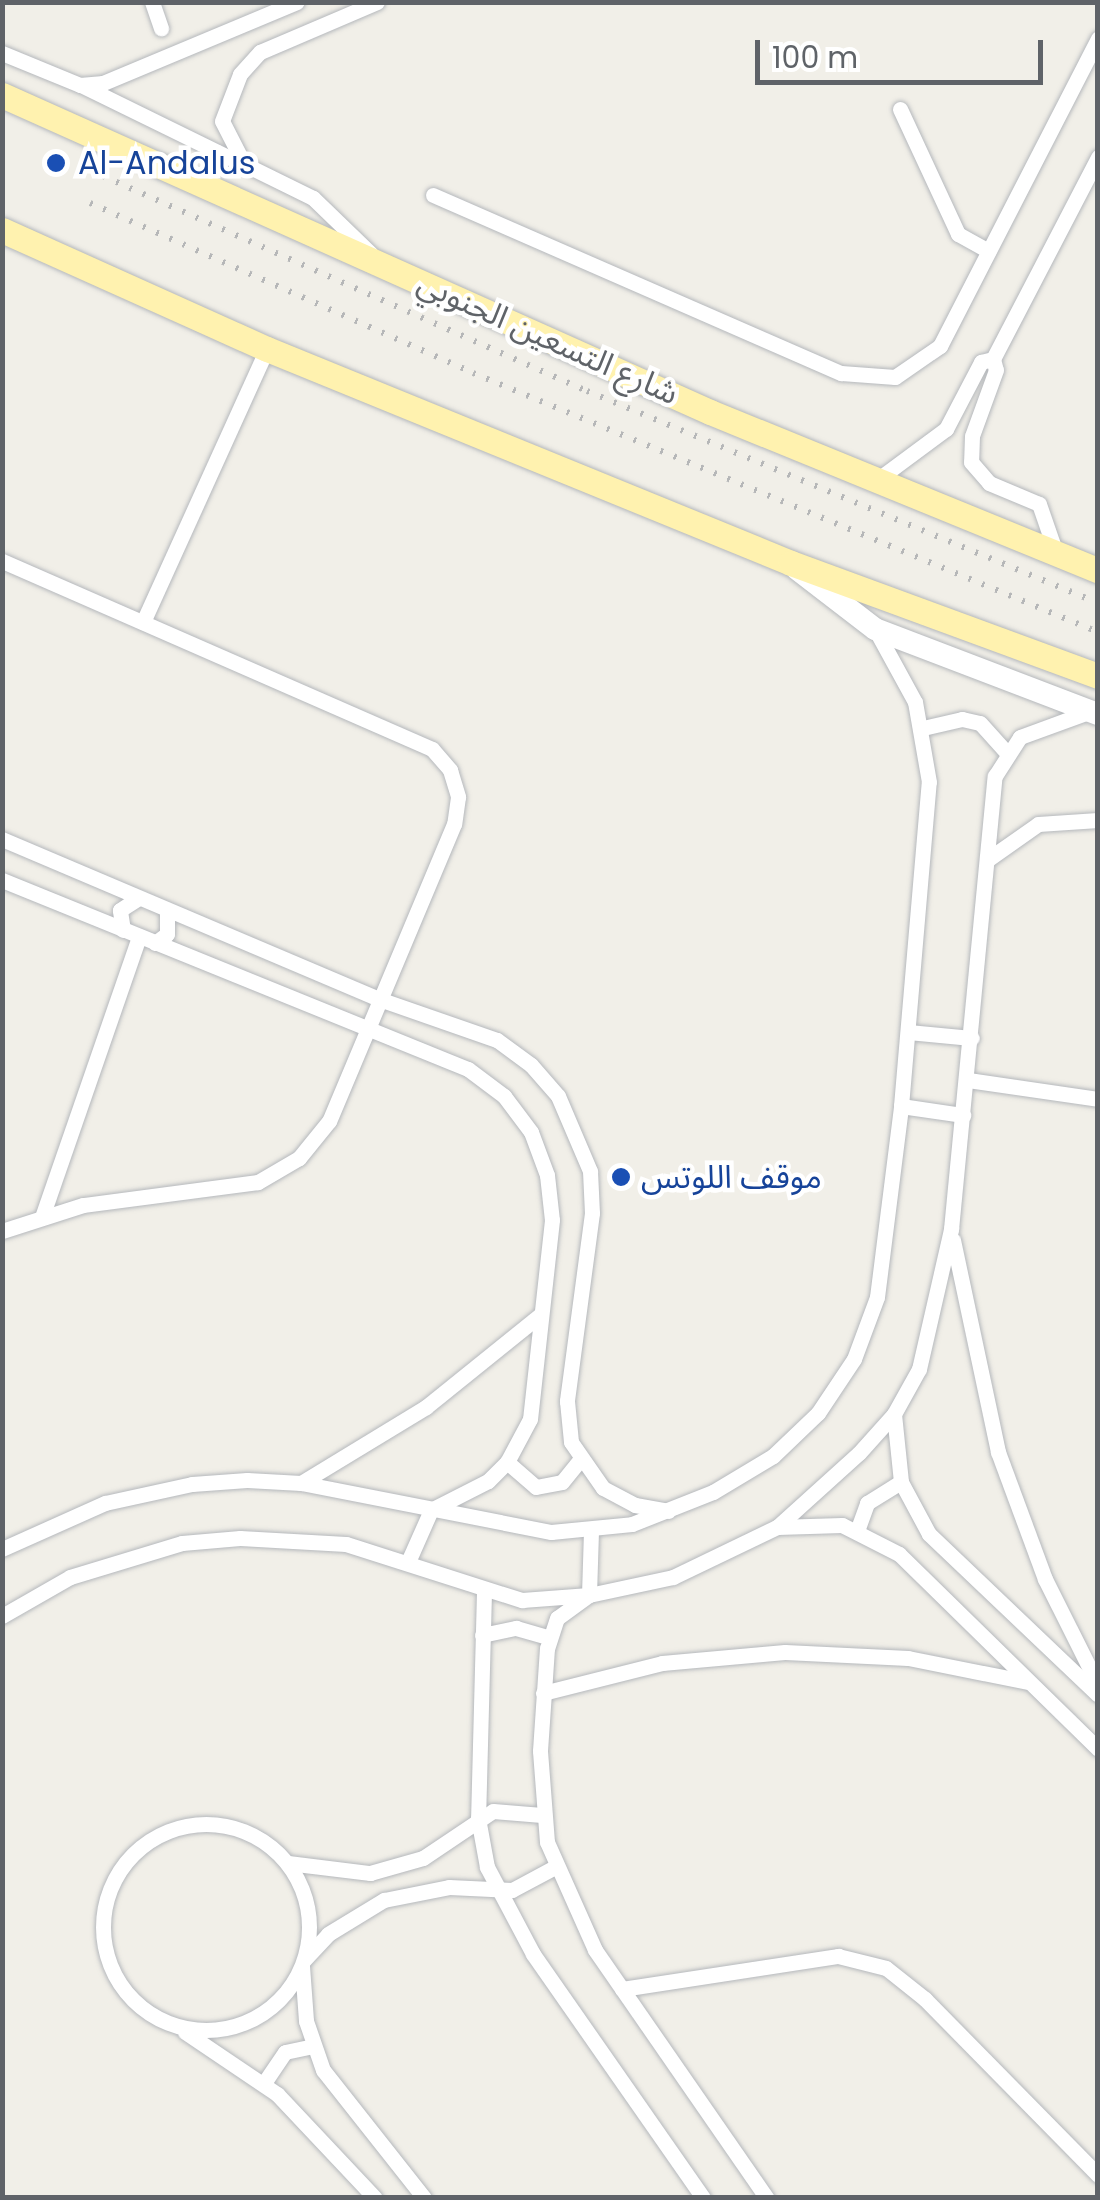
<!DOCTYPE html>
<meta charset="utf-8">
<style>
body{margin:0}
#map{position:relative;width:1100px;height:2200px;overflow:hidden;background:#f1efe8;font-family:Poppins,"Noto Sans Arabic",sans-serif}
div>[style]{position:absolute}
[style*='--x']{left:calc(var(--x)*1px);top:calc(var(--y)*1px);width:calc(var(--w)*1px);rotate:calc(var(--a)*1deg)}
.roads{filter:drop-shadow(0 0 2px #b5b8bc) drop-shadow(0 0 2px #b5b8bc)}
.street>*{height:15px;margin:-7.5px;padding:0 7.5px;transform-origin:7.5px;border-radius:7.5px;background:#fff}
.street>.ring{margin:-7.5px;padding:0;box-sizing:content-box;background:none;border:15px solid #fff;border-radius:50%}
.secondary>*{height:22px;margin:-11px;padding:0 11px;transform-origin:11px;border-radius:11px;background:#fff}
.primary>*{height:25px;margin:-12.5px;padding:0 12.5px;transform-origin:12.5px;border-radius:12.5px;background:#fff2af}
.rail>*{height:6px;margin-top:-3px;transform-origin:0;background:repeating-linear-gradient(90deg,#b6b7b8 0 2.5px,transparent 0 14.5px)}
.dots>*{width:28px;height:28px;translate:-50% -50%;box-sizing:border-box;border:5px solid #fff;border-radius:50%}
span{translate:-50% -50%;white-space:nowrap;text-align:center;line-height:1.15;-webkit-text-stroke:9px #fff;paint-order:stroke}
.transit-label{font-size:32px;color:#164399}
.left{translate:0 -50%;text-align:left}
.street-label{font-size:32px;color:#5f6368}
.frame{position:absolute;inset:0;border:5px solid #5f6368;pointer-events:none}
.scale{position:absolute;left:755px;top:40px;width:288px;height:45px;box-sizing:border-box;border:5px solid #5f6368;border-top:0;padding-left:12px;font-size:30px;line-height:35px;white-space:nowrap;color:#5f6368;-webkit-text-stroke:8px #fff;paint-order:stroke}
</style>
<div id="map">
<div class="roads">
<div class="street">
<div style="--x:152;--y:2;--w:28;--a:71"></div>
<div style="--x:2;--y:53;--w:84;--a:22.3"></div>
<div style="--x:80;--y:85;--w:23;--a:-5"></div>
<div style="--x:103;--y:83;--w:210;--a:-22.7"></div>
<div style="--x:81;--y:85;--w:177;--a:26.1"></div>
<div style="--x:900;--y:109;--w:138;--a:65.1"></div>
<div style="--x:958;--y:234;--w:35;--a:29"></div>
<div style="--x:433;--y:195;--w:445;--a:23.6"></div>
<div style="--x:841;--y:373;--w:54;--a:4.2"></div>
<div style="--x:895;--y:377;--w:55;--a:-34.6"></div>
<div style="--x:940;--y:346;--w:346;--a:-62.8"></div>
<div style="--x:371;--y:254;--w:81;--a:-136"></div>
<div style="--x:313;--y:198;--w:77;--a:-153.8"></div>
<div style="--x:244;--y:164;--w:48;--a:-117.1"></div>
<div style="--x:222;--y:121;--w:50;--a:-69"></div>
<div style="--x:240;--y:74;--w:30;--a:-48"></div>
<div style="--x:260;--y:52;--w:127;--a:-23.1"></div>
<div style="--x:993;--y:359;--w:228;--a:-62.5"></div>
<div style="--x:877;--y:480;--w:86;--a:-36.5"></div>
<div style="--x:946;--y:429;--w:76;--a:-62.4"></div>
<div style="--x:981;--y:362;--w:12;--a:-14"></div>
<div style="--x:993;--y:359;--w:11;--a:75"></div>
<div style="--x:996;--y:370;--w:70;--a:110"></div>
<div style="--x:972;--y:436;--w:26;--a:92"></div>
<div style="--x:971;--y:462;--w:28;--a:49"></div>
<div style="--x:989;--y:483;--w:54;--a:22.8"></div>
<div style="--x:1039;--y:504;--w:52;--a:70.9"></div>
<div style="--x:2;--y:561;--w:469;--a:23.6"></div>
<div style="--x:432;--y:749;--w:28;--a:49"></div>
<div style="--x:450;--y:770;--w:28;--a:73"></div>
<div style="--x:458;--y:797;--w:27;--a:98"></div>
<div style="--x:454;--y:824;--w:322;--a:112.8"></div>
<div style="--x:329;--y:1121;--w:48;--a:129"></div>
<div style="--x:299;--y:1158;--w:48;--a:149.7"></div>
<div style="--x:258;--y:1182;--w:177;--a:172.5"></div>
<div style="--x:83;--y:1205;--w:85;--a:162.2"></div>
<div style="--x:143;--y:622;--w:300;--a:-65.6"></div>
<div style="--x:923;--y:728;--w:40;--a:-13"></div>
<div style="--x:962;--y:719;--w:18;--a:13"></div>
<div style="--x:980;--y:723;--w:38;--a:48"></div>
<div style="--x:2;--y:839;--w:410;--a:23"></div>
<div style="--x:379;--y:999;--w:125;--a:19.2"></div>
<div style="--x:497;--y:1040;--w:42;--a:36.3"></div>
<div style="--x:531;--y:1065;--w:41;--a:48.9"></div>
<div style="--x:558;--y:1096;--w:82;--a:66.9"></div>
<div style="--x:590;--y:1171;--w:42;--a:87.3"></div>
<div style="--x:592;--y:1213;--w:190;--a:97.6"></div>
<div style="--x:567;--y:1401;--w:41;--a:84.4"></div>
<div style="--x:571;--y:1442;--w:56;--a:55.2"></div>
<div style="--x:603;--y:1488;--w:36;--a:28"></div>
<div style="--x:635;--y:1505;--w:34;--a:10"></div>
<div style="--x:987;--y:860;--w:62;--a:-35.2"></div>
<div style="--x:1038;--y:824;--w:60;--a:-3.8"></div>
<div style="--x:2;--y:880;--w:503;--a:22.08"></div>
<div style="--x:468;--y:1069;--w:45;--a:36.9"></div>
<div style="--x:504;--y:1096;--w:45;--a:53.1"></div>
<div style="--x:531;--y:1132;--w:46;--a:69.6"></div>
<div style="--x:547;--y:1175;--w:45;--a:83.7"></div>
<div style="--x:552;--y:1220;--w:200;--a:96.3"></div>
<div style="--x:530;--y:1419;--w:49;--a:118.1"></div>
<div style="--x:507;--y:1462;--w:27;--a:135"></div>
<div style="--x:488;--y:1481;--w:64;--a:153"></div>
<div style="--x:431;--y:1510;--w:57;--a:113.9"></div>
<div style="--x:123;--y:930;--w:20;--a:-99"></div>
<div style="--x:120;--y:910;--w:20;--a:-33"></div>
<div style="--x:155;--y:943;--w:15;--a:-37"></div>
<div style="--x:167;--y:934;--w:22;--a:-90"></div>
<div style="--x:908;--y:1032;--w:64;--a:5.4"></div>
<div style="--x:968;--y:1080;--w:131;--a:8.3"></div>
<div style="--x:901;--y:1106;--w:63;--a:8.3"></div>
<div style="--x:43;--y:1214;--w:294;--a:-70.9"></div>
<div style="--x:953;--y:1240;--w:217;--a:78"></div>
<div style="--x:998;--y:1452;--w:135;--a:69.7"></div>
<div style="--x:1045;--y:1579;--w:119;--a:63.4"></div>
<div style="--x:894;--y:1414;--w:68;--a:84.1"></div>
<div style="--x:901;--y:1482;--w:59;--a:61.7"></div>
<div style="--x:929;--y:1534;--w:233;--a:43.6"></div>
<div style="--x:507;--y:1462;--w:38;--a:41"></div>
<div style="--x:536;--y:1487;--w:26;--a:-11"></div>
<div style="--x:562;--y:1482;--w:27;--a:-51"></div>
<div style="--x:301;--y:1483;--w:146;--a:-31.3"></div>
<div style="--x:426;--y:1407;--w:146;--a:-38.9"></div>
<div style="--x:777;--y:1527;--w:65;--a:-1.8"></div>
<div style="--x:842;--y:1525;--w:64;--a:27"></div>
<div style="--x:899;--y:1554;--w:279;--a:44.4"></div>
<div style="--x:591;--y:1531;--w:64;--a:91.8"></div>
<div style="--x:589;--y:1595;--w:39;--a:144"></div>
<div style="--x:557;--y:1618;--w:32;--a:108"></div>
<div style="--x:547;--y:1648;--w:103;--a:93.9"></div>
<div style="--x:540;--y:1751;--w:91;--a:85.6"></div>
<div style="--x:547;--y:1842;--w:118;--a:66"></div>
<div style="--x:595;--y:1950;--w:302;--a:55.3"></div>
<div style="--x:857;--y:1531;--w:30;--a:-70"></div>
<div style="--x:867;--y:1503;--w:40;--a:-32"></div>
<div style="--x:2;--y:1549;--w:113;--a:-24.1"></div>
<div style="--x:105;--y:1503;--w:89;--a:-12.3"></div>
<div style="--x:192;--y:1484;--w:55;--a:-4.2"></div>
<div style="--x:247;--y:1480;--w:54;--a:3.2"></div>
<div style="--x:301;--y:1483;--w:255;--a:11.1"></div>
<div style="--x:551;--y:1532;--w:81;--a:-5.6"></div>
<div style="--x:632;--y:1524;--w:87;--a:-21.6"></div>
<div style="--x:713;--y:1492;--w:70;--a:-31"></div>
<div style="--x:773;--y:1456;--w:62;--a:-43.7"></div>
<div style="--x:818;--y:1413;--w:65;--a:-56.3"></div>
<div style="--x:854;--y:1359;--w:66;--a:-69.6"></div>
<div style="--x:877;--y:1297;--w:193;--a:-82.8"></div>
<div style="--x:901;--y:1106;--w:325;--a:-85.1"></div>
<div style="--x:929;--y:782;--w:81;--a:-99.9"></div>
<div style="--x:915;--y:702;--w:83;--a:-118.7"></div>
<div style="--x:484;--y:1592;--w:226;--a:91.5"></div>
<div style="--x:478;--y:1818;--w:50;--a:79.6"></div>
<div style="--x:487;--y:1867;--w:98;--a:62.1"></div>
<div style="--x:533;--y:1954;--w:297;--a:55.1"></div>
<div style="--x:2;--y:1616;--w:78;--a:-29.8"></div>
<div style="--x:70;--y:1577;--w:117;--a:-16.9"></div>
<div style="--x:182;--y:1543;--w:58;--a:-4.9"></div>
<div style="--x:240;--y:1538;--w:106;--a:3.2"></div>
<div style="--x:346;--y:1544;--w:185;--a:17.7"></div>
<div style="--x:522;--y:1600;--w:67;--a:-4.3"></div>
<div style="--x:589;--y:1595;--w:86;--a:-12.1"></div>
<div style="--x:673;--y:1577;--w:115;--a:-25.7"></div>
<div style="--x:777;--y:1527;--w:110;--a:-42.1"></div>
<div style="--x:859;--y:1453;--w:52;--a:-48.1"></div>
<div style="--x:894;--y:1414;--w:51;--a:-60.9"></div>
<div style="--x:919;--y:1369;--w:144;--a:-77.1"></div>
<div style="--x:951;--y:1229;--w:455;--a:-84.5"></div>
<div style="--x:995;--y:776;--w:46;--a:-57.3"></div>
<div style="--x:1020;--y:737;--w:76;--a:-20.1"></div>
<div style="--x:482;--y:1635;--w:35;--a:-12"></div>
<div style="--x:516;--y:1628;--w:33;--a:16"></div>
<div style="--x:543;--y:1693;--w:123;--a:-14.1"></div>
<div style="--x:662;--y:1663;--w:123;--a:-5.1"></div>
<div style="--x:785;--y:1652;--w:123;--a:2.8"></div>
<div style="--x:908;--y:1658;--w:122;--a:11.3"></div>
<div class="ring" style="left:103px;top:1824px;width:191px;height:191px"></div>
<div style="--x:288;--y:1863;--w:83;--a:7"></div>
<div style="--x:370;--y:1873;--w:55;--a:-15.8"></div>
<div style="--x:423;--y:1858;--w:84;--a:-33.9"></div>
<div style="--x:493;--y:1811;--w:49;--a:4.7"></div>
<div style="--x:305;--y:1959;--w:34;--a:-47"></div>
<div style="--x:328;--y:1934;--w:66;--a:-31.3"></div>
<div style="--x:384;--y:1900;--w:66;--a:-11.3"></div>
<div style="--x:449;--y:1887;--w:63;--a:2.7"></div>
<div style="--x:512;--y:1890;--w:49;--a:-28.1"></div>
<div style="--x:302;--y:1966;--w:55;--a:85.8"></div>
<div style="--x:306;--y:2021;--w:52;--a:70.9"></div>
<div style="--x:323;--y:2070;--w:163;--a:51.7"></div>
<div style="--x:622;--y:1989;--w:219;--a:-8.7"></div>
<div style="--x:838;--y:1956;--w:49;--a:14"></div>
<div style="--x:886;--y:1968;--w:50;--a:38.5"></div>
<div style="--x:925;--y:1999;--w:247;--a:45.5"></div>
<div style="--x:185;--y:2032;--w:111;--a:34"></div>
<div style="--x:277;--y:2094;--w:143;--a:46.7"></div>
<div style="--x:264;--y:2083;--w:37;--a:-56"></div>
<div style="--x:285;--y:2052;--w:29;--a:-12"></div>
</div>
<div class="secondary">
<div style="--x:797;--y:569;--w:98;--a:37.6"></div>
<div style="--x:875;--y:629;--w:239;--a:20.9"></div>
</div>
<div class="primary">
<div style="--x:2;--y:95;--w:776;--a:24.12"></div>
<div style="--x:710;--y:412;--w:419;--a:22.2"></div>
<div style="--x:2;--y:230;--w:290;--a:24.2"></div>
<div style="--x:267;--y:349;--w:566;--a:22.21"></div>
<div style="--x:791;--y:563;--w:327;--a:20.2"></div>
</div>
</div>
<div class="rail">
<div style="--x:103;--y:176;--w:530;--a:23.95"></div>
<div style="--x:587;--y:391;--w:553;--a:22.53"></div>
<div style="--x:90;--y:203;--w:419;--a:23.9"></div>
<div style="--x:473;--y:373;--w:677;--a:22.51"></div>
</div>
<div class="dots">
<div style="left:56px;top:163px;background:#1a4fb4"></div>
<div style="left:621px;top:1177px;background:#1a4fb4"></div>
</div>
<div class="transit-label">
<span class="left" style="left:78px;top:163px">Al-Andalus</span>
<span class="left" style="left:641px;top:1177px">موقف اللوتس</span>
</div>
<div class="street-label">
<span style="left:548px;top:338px;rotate:24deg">شارع التسعين الجنوبي</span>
</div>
<div class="frame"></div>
<div class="scale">100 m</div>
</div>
